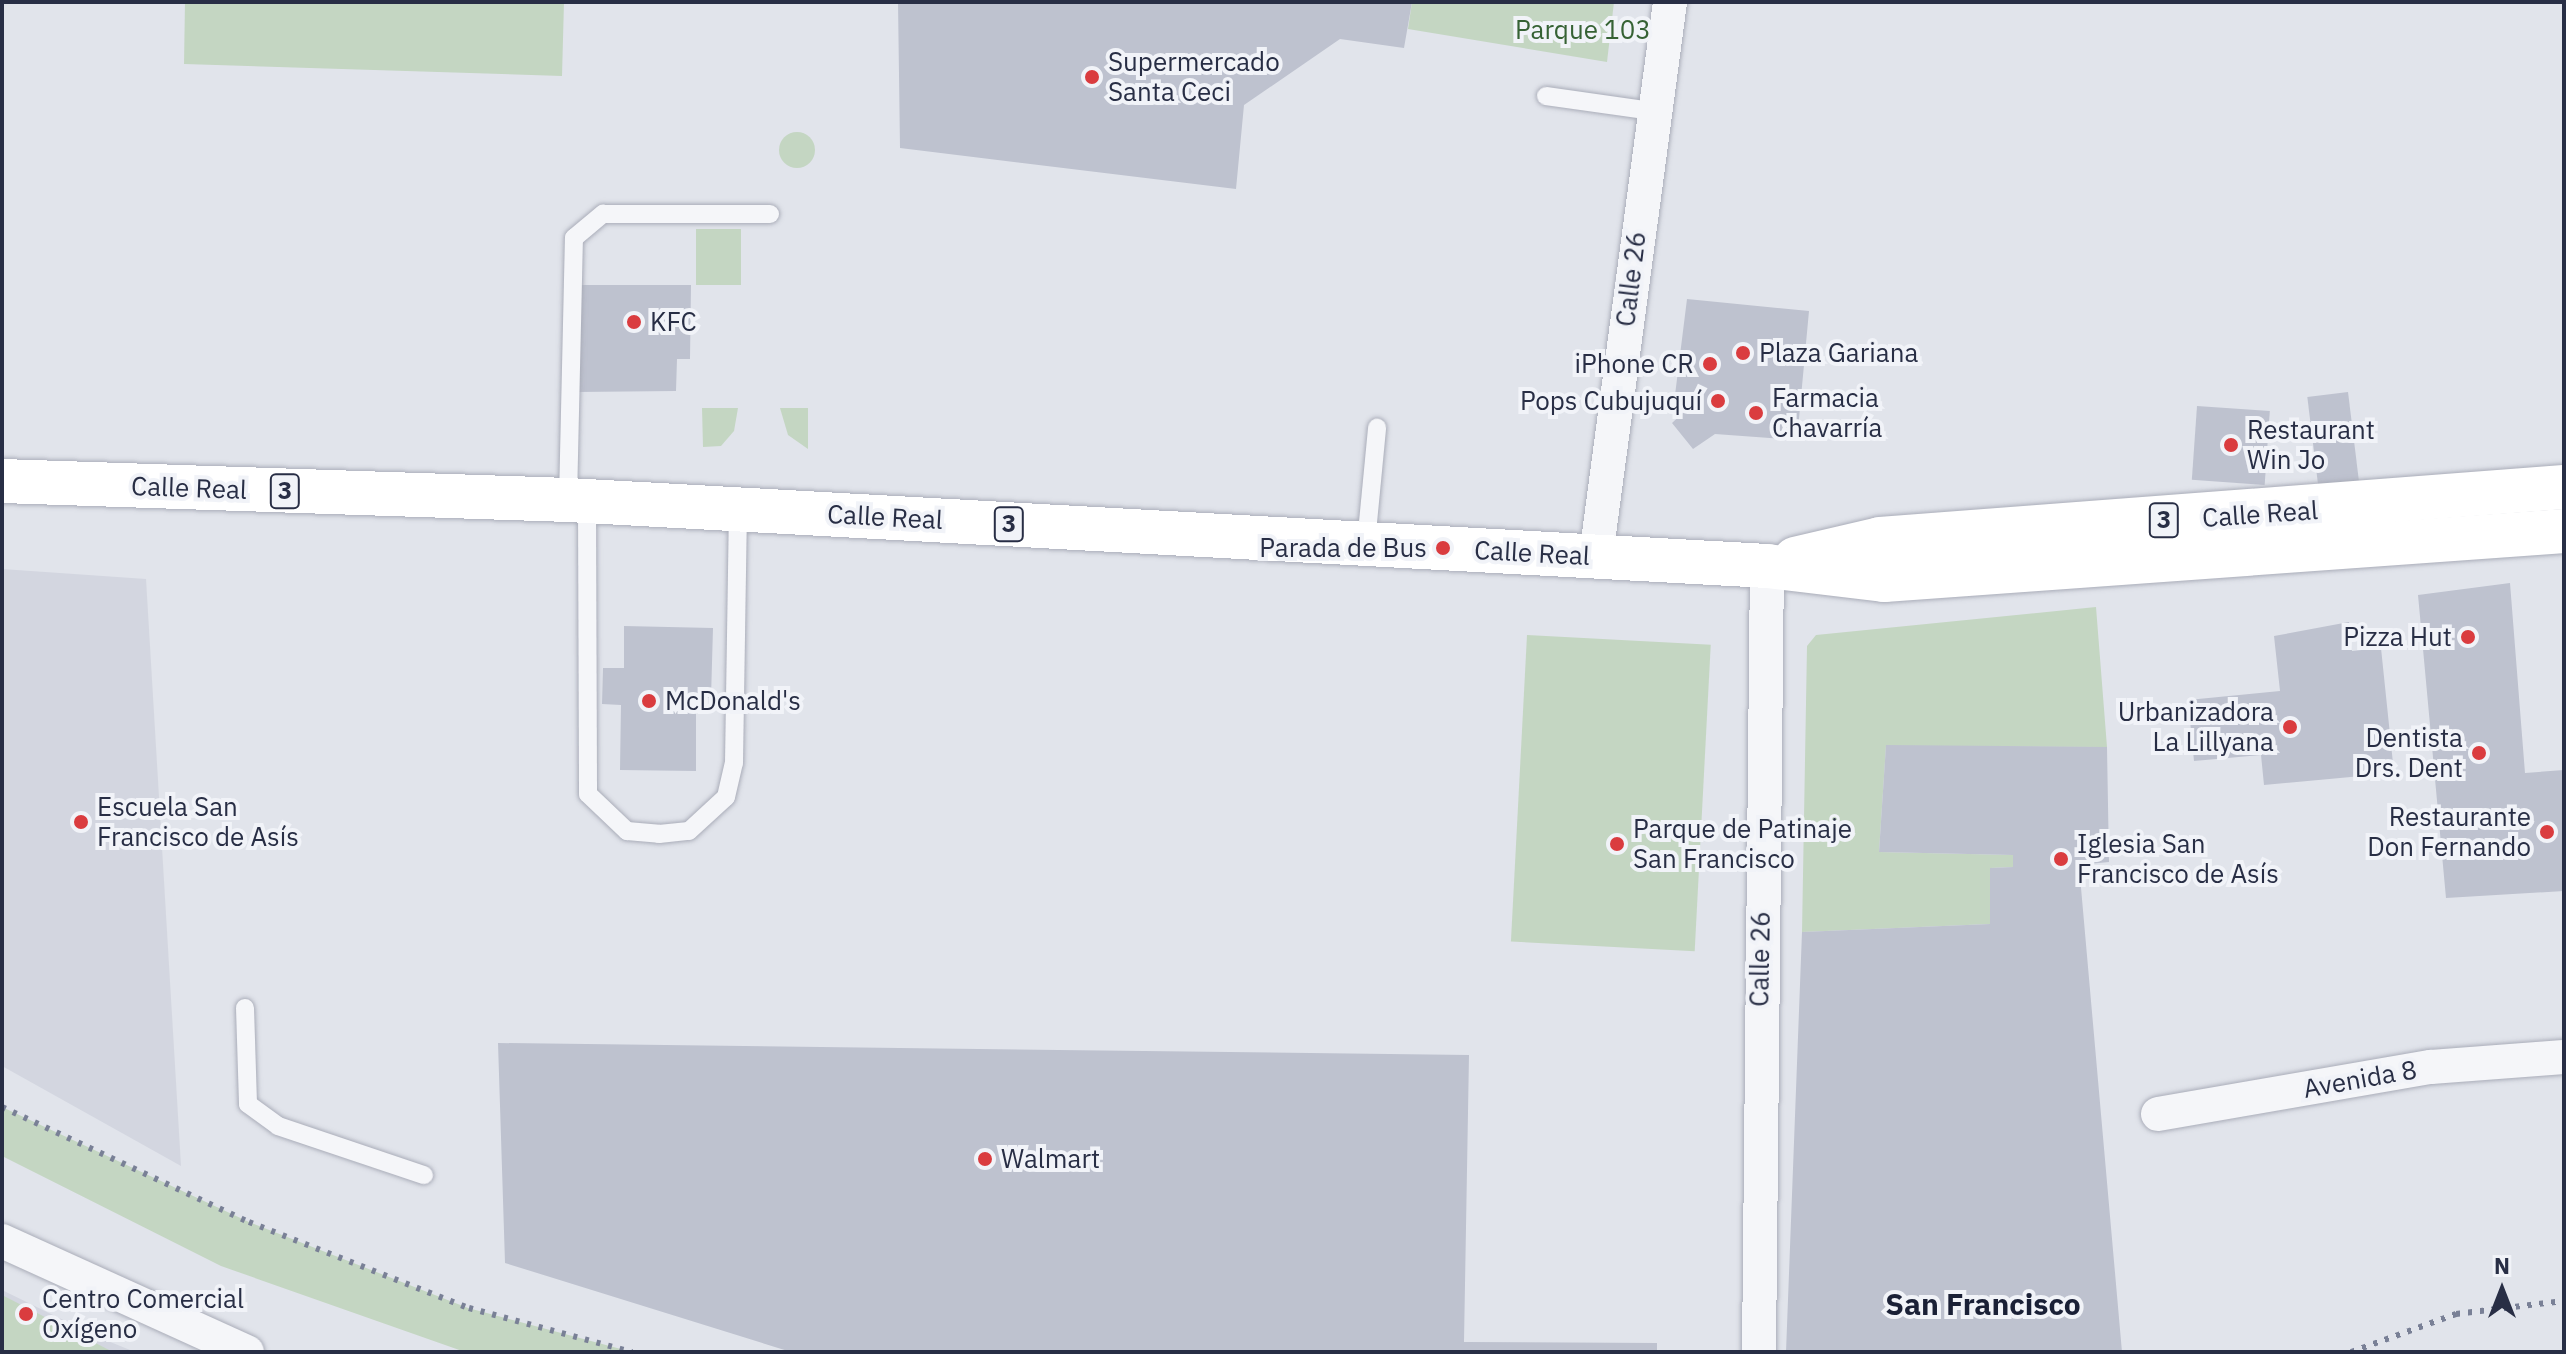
<!DOCTYPE html>
<meta charset="utf-8">
<style>
body{margin:0}
#map{position:relative;width:2566px;height:1354px;overflow:hidden;background:#e1e4eb;font-family:"IBM Plex Sans",sans-serif}
div>[style]{position:absolute}
[style*='--x']{left:calc(var(--x)*1px);top:calc(var(--y)*1px);width:calc(var(--w)*1px);rotate:calc(var(--a)*1deg)}
.built>*{inset:0;background:#d3d6e0}
.green>*{inset:0;background:#c4d6c2;transform-origin:0 0}
.round{border-radius:50%}
.building>*{inset:0;background:#bec2cf;transform-origin:0 0}
.roads{filter:drop-shadow(0 0 2px #aaadb9) drop-shadow(0 0 2px #aaadb9)}
.service>*{height:18px;margin:-9px;padding:0 9px;transform-origin:9px;border-radius:9px;background:#f5f6f9}
.minor>*{height:34px;margin:-17px;padding:0 17px;transform-origin:17px;border-radius:17px;background:#f5f6f9}
.primary>*{height:44px;margin:-22px;padding:0 22px;transform-origin:22px;border-radius:22px;background:#fff}
.rail>*{height:6px;margin-top:-3px;transform-origin:0;background:repeating-linear-gradient(90deg,#798096 0 4px,transparent 0 12px)}
.dots>*{width:22px;height:22px;translate:-50% -50%;box-sizing:border-box;border:4px solid #f1f3f8;border-radius:50%}
span{translate:-50% -50%;white-space:nowrap;text-align:center;line-height:1.15;-webkit-text-stroke:8px #f1f3f8;paint-order:stroke}
.shield-label span{padding:2px 6px;background:#f1f3f8;border:2px solid;border-radius:6px;-webkit-text-stroke-width:0}
.shield-label{font-size:24px;color:#282e45;font-weight:700}
.park-label{font-size:26px;color:#366234}
.poi-label{font-size:26px;color:#282e45}
.left{translate:0 -50%;text-align:left}
.right{translate:-100% -50%;text-align:right}
.street-label{font-size:26px;color:#282e45}
.quarter-label{font-size:30px;color:#1a2036;font-weight:700}
.frame{position:absolute;inset:0;border:4px solid #282e45;pointer-events:none}
.north{position:absolute;left:2462px;top:1250px;width:80px;height:80px;-webkit-text-stroke:6px #f1f3f8;paint-order:stroke;rotate:0deg;font-size:22px;font-weight:700;line-height:32px;text-align:center;color:#282e45}
.north::after{content:'';display:block;margin:auto;width:28px;height:36px;background:#282e45;clip-path:polygon(50% 0,100% 100%,50% 72%,0 100%)}
</style>
<div id="map">
<div class="built">
<div style="clip-path:polygon(2px 569px,146px 579px,181px 1166px,2px 1066px)"></div>
<div style="clip-path:polygon(2px 1290px,98px 1337px,135px 1352px,2px 1352px)"></div>
</div>
<div class="green">
<div style="clip-path:polygon(185px 2px,564px 2px,562px 76px,184px 64px)"></div>
<div style="clip-path:polygon(1412px 2px,1614px 2px,1607px 62px,1408px 29px)"></div>
<div class="round" style="left:779px;top:132px;width:36px;height:36px"></div>
<div style="left:696px;top:229px;width:45px;height:56px"></div>
<div style="clip-path:polygon(702px 408px,738px 408px,734px 431px,721px 446px,703px 447px)"></div>
<div style="clip-path:polygon(780px 408px,808px 408px,808px 449px,788px 435px)"></div>
<div style="clip-path:polygon(2096px 607px,2107px 747px,1886px 746px,1879px 852px,2013px 855px,2013px 867px,1990px 868px,1990px 924px,1802px 932px,1807px 646px,1816px 635px)"></div>
<div style="left:1527px;top:635px;width:184px;height:307px;rotate:3deg"></div>
<div style="clip-path:polygon(2px 1107px,249px 1222px,468px 1308px,632px 1352px,465px 1352px,221px 1266px,2px 1156px)"></div>
<div style="clip-path:polygon(2px 1295px,113px 1352px,2px 1352px)"></div>
</div>
<div class="building">
<div style="clip-path:polygon(898px 2px,1412px 2px,1404px 48px,1340px 39px,1244px 105px,1236px 189px,900px 148px)"></div>
<div style="clip-path:polygon(577px 285px,691px 285px,690px 359px,677px 359px,676px 391px,577px 392px)"></div>
<div style="clip-path:polygon(1687px 299px,1809px 311px,1797px 440px,1715px 434px,1693px 449px,1672px 423px,1686px 410px,1675px 395px)"></div>
<div style="left:2348px;top:392px;width:91px;height:41px;rotate:83deg"></div>
<div style="left:2197px;top:406px;width:73px;height:74px;rotate:4deg"></div>
<div style="clip-path:polygon(2510px 583px,2525px 773px,2564px 770px,2564px 891px,2446px 898px,2418px 595px)"></div>
<div style="clip-path:polygon(2349px 622px,2352px 651px,2381px 648px,2394px 773px,2264px 785px,2261px 755px,2194px 761px,2188px 700px,2280px 691px,2274px 636px)"></div>
<div style="clip-path:polygon(624px 626px,713px 628px,711px 698px,696px 698px,696px 771px,620px 770px,621px 705px,602px 704px,603px 668px,624px 668px)"></div>
<div style="clip-path:polygon(1886px 745px,2107px 747px,2109px 862px,2079px 865px,2122px 1352px,1786px 1352px,1802px 932px,1990px 924px,1990px 868px,2013px 867px,2013px 855px,1879px 852px)"></div>
<div style="clip-path:polygon(498px 1043px,1469px 1055px,1464px 1342px,1657px 1343px,1657px 1352px,791px 1352px,505px 1263px)"></div>
</div>
<div class="roads">
<div class="service">
<div style="--x:1546;--y:96;--w:106;--a:8.1"></div>
<div style="--x:568;--y:500;--w:262;--a:-88.7"></div>
<div style="--x:574;--y:238;--w:38;--a:-40"></div>
<div style="--x:603;--y:214;--w:167;--a:0"></div>
<div style="--x:587;--y:501;--w:293;--a:89.8"></div>
<div style="--x:588;--y:794;--w:54;--a:43.5"></div>
<div style="--x:627;--y:831;--w:32;--a:5"></div>
<div style="--x:659;--y:834;--w:30;--a:-6"></div>
<div style="--x:689;--y:831;--w:50;--a:-42.6"></div>
<div style="--x:726;--y:797;--w:35;--a:-77"></div>
<div style="--x:734;--y:763;--w:254;--a:-89.1"></div>
<div style="--x:1366;--y:543;--w:116;--a:-84.5"></div>
<div style="--x:245;--y:1008;--w:96;--a:88.2"></div>
<div style="--x:248;--y:1104;--w:37;--a:36"></div>
<div style="--x:278;--y:1126;--w:154;--a:18.6"></div>
</div>
<div class="minor">
<div style="--x:1596;--y:556;--w:559;--a:-82.39"></div>
<div style="--x:2158;--y:1114;--w:277;--a:-9.8"></div>
<div style="--x:2431;--y:1067;--w:133;--a:-4.3"></div>
<div style="--x:2;--y:1241;--w:269;--a:24.4"></div>
<div style="--x:1759;--y:1352;--w:786;--a:-89.42"></div>
</div>
<div class="primary">
<div style="--x:2;--y:481;--w:566;--a:1.92"></div>
<div style="--x:568;--y:500;--w:1201;--a:3.15"></div>
<div style="--x:1767;--y:566;--w:118;--a:6.8"></div>
<div style="--x:1884;--y:580;--w:682;--a:-4.12"></div>
<div style="--x:1795;--y:559;--w:87;--a:-13.2"></div>
<div style="--x:1880;--y:539;--w:686;--a:-4.35"></div>
</div>
</div>
<div class="rail">
<div style="--x:2;--y:1107;--w:272;--a:25"></div>
<div style="--x:249;--y:1222;--w:236;--a:21.4"></div>
<div style="--x:469;--y:1308;--w:169;--a:15.1"></div>
<div style="--x:2351;--y:1352;--w:112;--a:-19.9"></div>
<div style="--x:2456;--y:1314;--w:109;--a:-6.9"></div>
</div>
<div class="dots">
<div style="left:1092px;top:77px;background:#da3c3f"></div>
<div style="left:634px;top:322px;background:#da3c3f"></div>
<div style="left:1743px;top:353px;background:#da3c3f"></div>
<div style="left:1710px;top:364px;background:#da3c3f"></div>
<div style="left:1718px;top:401px;background:#da3c3f"></div>
<div style="left:1756px;top:413px;background:#da3c3f"></div>
<div style="left:2231px;top:445px;background:#da3c3f"></div>
<div style="left:1443px;top:548px;background:#da3c3f"></div>
<div style="left:2468px;top:637px;background:#da3c3f"></div>
<div style="left:649px;top:701px;background:#da3c3f"></div>
<div style="left:2290px;top:727px;background:#da3c3f"></div>
<div style="left:2479px;top:753px;background:#da3c3f"></div>
<div style="left:81px;top:822px;background:#da3c3f"></div>
<div style="left:2547px;top:832px;background:#da3c3f"></div>
<div style="left:1617px;top:844px;background:#da3c3f"></div>
<div style="left:2061px;top:859px;background:#da3c3f"></div>
<div style="left:985px;top:1159px;background:#da3c3f"></div>
<div style="left:26px;top:1314px;background:#da3c3f"></div>
</div>
<div class="shield-label">
<span style="left:285px;top:491px">3</span>
<span style="left:2164px;top:520px">3</span>
<span style="left:1009px;top:524px">3</span>
</div>
<div class="park-label">
<span style="left:1583px;top:30px">Parque 103</span>
</div>
<div class="poi-label">
<span class="left" style="left:1108px;top:77px">Supermercado<br>Santa Ceci</span>
<span class="left" style="left:650px;top:322px">KFC</span>
<span class="left" style="left:1759px;top:353px">Plaza Gariana</span>
<span class="right" style="left:1694px;top:364px">iPhone CR</span>
<span class="left" style="left:1772px;top:413px">Farmacia<br>Chavarría</span>
<span class="right" style="left:1702px;top:401px">Pops Cubujuquí</span>
<span class="left" style="left:2247px;top:445px">Restaurant<br>Win Jo</span>
<span class="right" style="left:1427px;top:548px">Parada de Bus</span>
<span class="right" style="left:2452px;top:637px">Pizza Hut</span>
<span class="left" style="left:665px;top:701px">McDonald's</span>
<span class="right" style="left:2274px;top:727px">Urbanizadora<br>La Lillyana</span>
<span class="right" style="left:2463px;top:753px">Dentista<br>Drs. Dent</span>
<span class="left" style="left:97px;top:822px">Escuela San<br>Francisco de Asís</span>
<span class="right" style="left:2531px;top:832px">Restaurante<br>Don Fernando</span>
<span class="left" style="left:1633px;top:844px">Parque de Patinaje<br>San Francisco</span>
<span class="left" style="left:2077px;top:859px">Iglesia San<br>Francisco de Asís</span>
<span class="left" style="left:1001px;top:1159px">Walmart</span>
<span class="left" style="left:42px;top:1314px">Centro Comercial<br>Oxígeno</span>
</div>
<div class="street-label">
<span style="left:1631px;top:279px;rotate:-83deg">Calle 26</span>
<span style="left:189px;top:488px;rotate:2deg">Calle Real</span>
<span style="left:2260px;top:514px;rotate:-4deg">Calle Real</span>
<span style="left:885px;top:517px;rotate:3deg">Calle Real</span>
<span style="left:1532px;top:553px;rotate:3deg">Calle Real</span>
<span style="left:1760px;top:959px;rotate:-89deg">Calle 26</span>
<span style="left:2360px;top:1079px;rotate:-10deg">Avenida 8</span>
</div>
<div class="quarter-label">
<span style="left:1983px;top:1304px">San Francisco</span>
</div>
<div class="frame"></div>
<div class="north">N</div>
</div>
